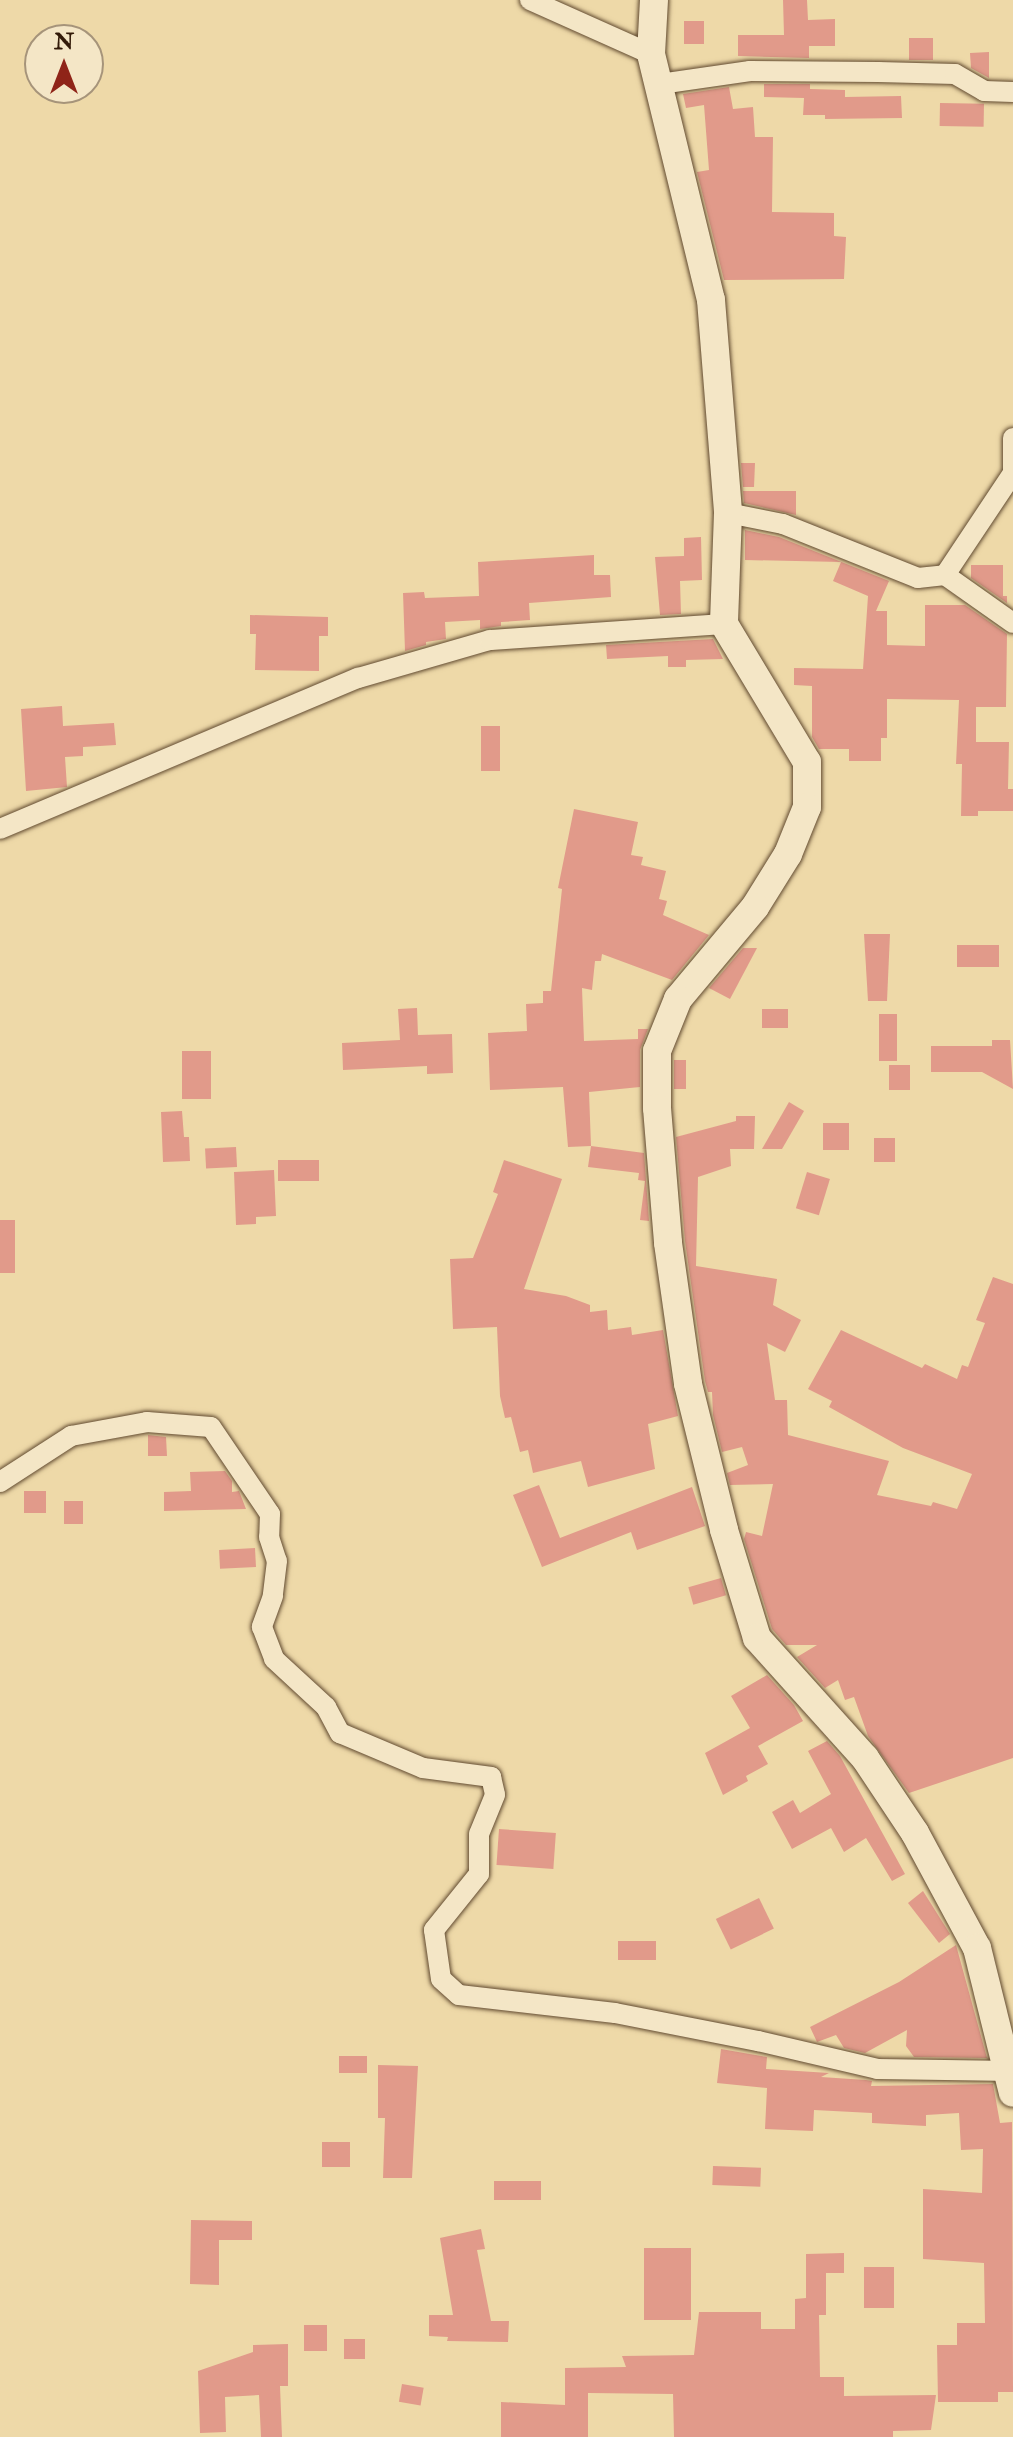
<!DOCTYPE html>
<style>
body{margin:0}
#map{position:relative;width:1013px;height:2437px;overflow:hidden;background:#eed9a8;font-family:"IM FELL Double Pica",serif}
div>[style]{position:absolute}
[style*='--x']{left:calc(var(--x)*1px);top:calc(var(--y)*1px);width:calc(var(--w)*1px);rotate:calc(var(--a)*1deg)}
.building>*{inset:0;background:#e19a8a;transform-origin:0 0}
.roads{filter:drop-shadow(0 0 2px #614a30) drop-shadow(0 0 2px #614a30)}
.street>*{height:20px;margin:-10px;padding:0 10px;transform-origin:10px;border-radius:10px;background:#f4e6c6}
.secondary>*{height:28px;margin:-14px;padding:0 14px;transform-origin:14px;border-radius:14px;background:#f4e6c6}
span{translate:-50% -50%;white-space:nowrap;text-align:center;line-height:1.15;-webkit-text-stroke:6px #f4e6c6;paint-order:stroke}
.north{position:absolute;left:24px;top:24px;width:80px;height:80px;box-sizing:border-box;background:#f4e6c6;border:2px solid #a6947a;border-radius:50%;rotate:0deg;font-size:22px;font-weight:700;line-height:32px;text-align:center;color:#321a08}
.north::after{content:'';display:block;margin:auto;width:28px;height:36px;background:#8f2418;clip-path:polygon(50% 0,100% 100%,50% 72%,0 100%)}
</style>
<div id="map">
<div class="building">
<div style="clip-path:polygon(783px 0,807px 0,808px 20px,835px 19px,835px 46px,809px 46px,809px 58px,738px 56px,738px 35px,784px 35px)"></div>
<div style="left:684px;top:21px;width:20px;height:23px"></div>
<div style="left:909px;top:38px;width:24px;height:22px"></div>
<div style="clip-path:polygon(989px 52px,989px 78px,971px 68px,970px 53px)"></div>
<div style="clip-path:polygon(764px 84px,810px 84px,810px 89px,845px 90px,845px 97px,901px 96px,902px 118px,825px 119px,825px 115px,803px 115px,804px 98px,764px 97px)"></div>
<div style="clip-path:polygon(729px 87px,733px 109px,753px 107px,755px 137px,773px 137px,772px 212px,834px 213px,834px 236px,846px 237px,844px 279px,724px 280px,697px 172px,709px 170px,704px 105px,686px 108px,683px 94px)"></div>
<div style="left:940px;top:103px;width:44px;height:23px;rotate:1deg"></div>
<div style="clip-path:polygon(741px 463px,755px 463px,754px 487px,743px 487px)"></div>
<div style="clip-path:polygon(743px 491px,796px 491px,796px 515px,744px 503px)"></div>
<div style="clip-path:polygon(745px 530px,779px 537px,889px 581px,876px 611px,887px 611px,887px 645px,925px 646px,925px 605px,965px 605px,1007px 634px,1006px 707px,976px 707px,976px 742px,1009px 742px,1008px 789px,1013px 789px,1013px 811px,978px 811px,978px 816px,961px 816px,962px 764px,956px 764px,959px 700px,887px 699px,887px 738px,881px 738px,881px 761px,849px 761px,849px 749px,819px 749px,812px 737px,812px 686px,794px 685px,794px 668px,863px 669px,868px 596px,833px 581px,841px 562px,745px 560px)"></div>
<div style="clip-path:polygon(701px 537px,702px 580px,680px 581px,681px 614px,660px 615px,655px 557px,684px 556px,684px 538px)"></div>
<div style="clip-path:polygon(594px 555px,594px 575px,610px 575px,611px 597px,529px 603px,530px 620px,501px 622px,501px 626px,480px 629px,480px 620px,445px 622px,446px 639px,426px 642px,426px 645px,405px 651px,403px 593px,424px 592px,425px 598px,479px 596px,478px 562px)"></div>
<div style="clip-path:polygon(971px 565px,1003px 565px,1003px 596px,1007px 596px,1007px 603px,971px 578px)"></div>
<div style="clip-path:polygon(250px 615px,328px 617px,328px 636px,319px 636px,319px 671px,255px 670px,256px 634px,250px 634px)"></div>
<div style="clip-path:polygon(713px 639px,723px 659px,686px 660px,686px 667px,668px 667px,668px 656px,607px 659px,606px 645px)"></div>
<div style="clip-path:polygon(62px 706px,63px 726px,114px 723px,116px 745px,83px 747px,83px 756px,65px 757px,67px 787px,26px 791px,21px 709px)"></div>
<div style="left:500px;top:726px;width:45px;height:19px;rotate:90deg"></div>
<div style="clip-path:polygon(574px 809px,638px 822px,631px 855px,643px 857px,641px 865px,666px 871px,659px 899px,667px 901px,663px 915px,709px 935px,672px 980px,602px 954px,601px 961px,595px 961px,592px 990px,582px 988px,584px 1041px,638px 1039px,638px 1029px,648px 1029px,640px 1050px,640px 1087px,589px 1092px,591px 1146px,644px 1153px,649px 1221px,640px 1220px,645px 1181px,638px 1180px,639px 1173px,588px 1167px,591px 1146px,568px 1147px,563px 1087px,490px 1090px,488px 1033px,527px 1031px,526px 1004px,543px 1003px,543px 991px,551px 991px,562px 889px,558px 888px)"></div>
<div style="clip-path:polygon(864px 934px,890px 934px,887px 1001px,868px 1001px)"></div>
<div style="left:957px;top:945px;width:42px;height:22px"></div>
<div style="clip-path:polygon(743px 948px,757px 948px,730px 999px,709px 988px)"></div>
<div style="clip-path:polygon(417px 1008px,418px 1035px,452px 1034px,453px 1073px,427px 1074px,427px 1066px,343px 1070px,342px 1043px,400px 1040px,398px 1009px)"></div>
<div style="left:762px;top:1009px;width:26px;height:19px"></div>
<div style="left:879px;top:1014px;width:18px;height:47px"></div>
<div style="clip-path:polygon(992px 1040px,1010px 1040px,1013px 1089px,982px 1072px,931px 1072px,931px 1046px,992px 1046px)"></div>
<div style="left:211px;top:1051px;width:48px;height:29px;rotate:90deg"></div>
<div style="left:674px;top:1060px;width:12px;height:29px"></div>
<div style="left:889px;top:1065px;width:21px;height:25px"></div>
<div style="clip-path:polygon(789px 1102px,804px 1111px,782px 1149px,762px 1149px)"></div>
<div style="clip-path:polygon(182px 1111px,184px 1137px,189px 1137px,190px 1161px,163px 1162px,161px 1112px)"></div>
<div style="clip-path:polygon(736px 1116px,755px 1116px,754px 1149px,730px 1149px,731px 1166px,698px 1177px,696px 1266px,777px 1279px,773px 1305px,801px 1320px,785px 1352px,767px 1343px,775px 1400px,787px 1400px,788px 1435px,889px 1461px,877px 1495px,931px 1506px,933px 1502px,957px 1509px,972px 1474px,903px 1448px,829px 1407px,832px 1401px,808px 1389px,841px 1330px,922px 1368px,925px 1364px,957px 1379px,962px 1365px,968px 1367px,985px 1323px,976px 1320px,993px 1277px,1013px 1284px,1013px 1758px,909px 1793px,868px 1736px,854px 1697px,845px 1700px,838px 1680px,825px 1688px,797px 1657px,817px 1645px,786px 1645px,772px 1629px,744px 1539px,746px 1532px,762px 1536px,773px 1484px,730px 1485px,727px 1473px,748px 1465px,742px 1447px,722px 1452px,713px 1415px,712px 1392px,708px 1392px,705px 1381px,685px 1241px,676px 1137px,736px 1121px)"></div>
<div style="left:823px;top:1123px;width:26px;height:27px"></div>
<div style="left:874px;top:1138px;width:21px;height:24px"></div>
<div style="left:236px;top:1147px;width:20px;height:31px;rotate:87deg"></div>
<div style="left:319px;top:1160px;width:21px;height:41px;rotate:90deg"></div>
<div style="clip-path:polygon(504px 1160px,562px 1179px,524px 1289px,566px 1296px,590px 1305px,590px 1312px,607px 1310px,608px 1330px,631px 1327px,632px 1335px,663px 1330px,678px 1416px,648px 1424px,655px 1469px,588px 1487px,581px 1461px,533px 1473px,528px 1450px,520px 1452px,511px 1417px,505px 1418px,500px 1396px,497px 1327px,453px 1329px,450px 1259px,473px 1258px,498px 1194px,493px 1192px)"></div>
<div style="clip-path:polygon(274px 1170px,276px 1216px,256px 1217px,256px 1224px,236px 1225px,234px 1172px)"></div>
<div style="left:807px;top:1172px;width:24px;height:38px;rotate:17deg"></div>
<div style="left:0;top:1220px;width:15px;height:53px"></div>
<div style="clip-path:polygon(148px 1435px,166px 1437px,167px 1456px,148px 1456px)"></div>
<div style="clip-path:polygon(225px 1471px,232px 1481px,232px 1492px,239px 1491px,246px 1509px,164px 1511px,164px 1492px,191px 1491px,190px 1472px)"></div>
<div style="clip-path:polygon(539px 1485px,560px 1538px,692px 1487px,705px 1526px,637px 1550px,631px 1532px,542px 1567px,513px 1495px)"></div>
<div style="left:46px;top:1491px;width:22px;height:22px;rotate:90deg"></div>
<div style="left:83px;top:1501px;width:23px;height:19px;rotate:90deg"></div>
<div style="left:255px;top:1548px;width:19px;height:36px;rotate:87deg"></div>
<div style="left:721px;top:1578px;width:18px;height:34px;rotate:74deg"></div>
<div style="clip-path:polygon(767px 1675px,794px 1705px,803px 1721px,758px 1746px,768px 1764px,746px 1776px,748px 1781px,723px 1795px,705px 1753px,750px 1728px,731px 1696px)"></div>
<div style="clip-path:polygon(827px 1741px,840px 1756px,905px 1874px,892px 1881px,866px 1838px,844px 1852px,831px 1828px,792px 1849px,772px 1812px,793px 1800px,800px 1813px,831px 1794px,808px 1751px)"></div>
<div style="left:499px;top:1829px;width:57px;height:36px;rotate:4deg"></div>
<div style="clip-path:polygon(923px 1891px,950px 1934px,939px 1943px,908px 1903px)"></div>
<div style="left:759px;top:1898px;width:34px;height:48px;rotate:64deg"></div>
<div style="left:656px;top:1941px;width:19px;height:38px;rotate:90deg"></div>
<div style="clip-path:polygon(956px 1945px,987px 2058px,914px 2057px,906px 2046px,907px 2030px,865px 2053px,844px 2048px,836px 2035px,817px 2042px,810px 2027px,899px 1982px)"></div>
<div style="clip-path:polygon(721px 2049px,767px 2057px,766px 2069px,829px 2073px,821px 2077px,866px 2080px,872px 2081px,871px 2086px,993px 2084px,1000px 2123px,1012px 2122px,1013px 2392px,998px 2392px,998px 2402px,938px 2402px,937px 2345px,957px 2345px,957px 2323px,985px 2323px,984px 2263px,923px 2259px,923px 2189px,982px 2193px,983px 2149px,961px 2150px,959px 2113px,926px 2115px,926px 2126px,872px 2123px,872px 2113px,814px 2110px,813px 2131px,765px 2129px,767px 2088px,717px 2083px)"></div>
<div style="left:339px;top:2056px;width:28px;height:17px"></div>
<div style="clip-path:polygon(378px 2065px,418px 2066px,412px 2178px,383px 2178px,385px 2118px,378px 2118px)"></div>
<div style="left:322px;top:2142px;width:28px;height:25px"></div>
<div style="left:713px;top:2166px;width:48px;height:19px;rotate:2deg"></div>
<div style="left:494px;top:2181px;width:47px;height:19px"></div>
<div style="clip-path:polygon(191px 2220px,252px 2221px,252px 2240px,219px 2240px,219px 2285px,190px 2284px)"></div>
<div style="clip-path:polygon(481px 2229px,485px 2249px,477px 2250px,491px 2321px,509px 2321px,508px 2342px,447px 2341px,448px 2337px,429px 2336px,429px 2315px,453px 2315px,440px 2238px)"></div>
<div style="left:644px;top:2248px;width:47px;height:72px"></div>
<div style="clip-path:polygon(844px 2253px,844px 2273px,826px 2273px,826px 2315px,819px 2315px,820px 2377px,844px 2377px,844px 2396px,936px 2395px,931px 2430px,893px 2431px,893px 2437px,674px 2437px,673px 2394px,588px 2393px,588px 2437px,501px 2437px,501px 2402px,565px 2405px,565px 2368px,626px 2367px,622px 2356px,694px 2355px,699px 2312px,761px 2312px,761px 2329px,795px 2329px,795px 2299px,806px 2298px,806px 2254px)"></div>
<div style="left:894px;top:2267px;width:41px;height:30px;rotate:90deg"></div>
<div style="left:304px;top:2325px;width:23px;height:26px"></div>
<div style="left:344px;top:2339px;width:21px;height:20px"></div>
<div style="clip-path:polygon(288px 2344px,288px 2386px,280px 2386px,282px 2437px,261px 2437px,259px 2395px,225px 2397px,226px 2432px,200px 2433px,198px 2371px,253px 2352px,253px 2345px)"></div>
<div style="left:402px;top:2384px;width:22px;height:18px;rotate:10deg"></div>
</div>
<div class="roads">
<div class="street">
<div style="--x:530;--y:0;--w:133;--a:24.1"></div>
<div style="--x:660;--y:84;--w:91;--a:-8.2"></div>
<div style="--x:750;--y:71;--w:128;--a:0.4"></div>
<div style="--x:878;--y:72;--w:77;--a:1.5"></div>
<div style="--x:955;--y:74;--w:34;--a:30"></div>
<div style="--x:984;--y:91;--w:29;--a:2"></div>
<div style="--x:1013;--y:473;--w:35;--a:-90"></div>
<div style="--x:728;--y:513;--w:56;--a:11.3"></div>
<div style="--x:783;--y:524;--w:145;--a:21.8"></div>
<div style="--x:918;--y:578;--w:27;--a:-6"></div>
<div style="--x:945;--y:575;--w:123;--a:-56.3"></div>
<div style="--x:945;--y:575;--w:83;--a:35.2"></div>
<div style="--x:0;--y:829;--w:389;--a:-22.9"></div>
<div style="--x:358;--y:678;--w:137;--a:-16.1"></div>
<div style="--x:490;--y:640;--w:235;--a:-3.9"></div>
<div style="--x:0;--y:1482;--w:85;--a:-32.9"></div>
<div style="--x:71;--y:1436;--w:77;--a:-10.4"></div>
<div style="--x:147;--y:1422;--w:64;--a:4.5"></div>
<div style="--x:211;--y:1427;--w:105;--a:55.9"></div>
<div style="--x:270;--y:1514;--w:23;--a:92"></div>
<div style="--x:269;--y:1537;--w:25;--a:72"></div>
<div style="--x:277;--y:1561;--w:35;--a:97"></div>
<div style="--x:273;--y:1596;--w:33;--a:110"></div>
<div style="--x:262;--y:1627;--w:34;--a:69"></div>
<div style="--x:274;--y:1659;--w:71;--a:42.7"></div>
<div style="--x:326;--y:1707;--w:30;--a:62"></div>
<div style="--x:340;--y:1733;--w:90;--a:22.9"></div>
<div style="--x:423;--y:1768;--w:69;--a:7.5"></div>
<div style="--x:491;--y:1777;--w:18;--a:77"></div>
<div style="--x:495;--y:1795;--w:42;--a:112.3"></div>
<div style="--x:479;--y:1834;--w:40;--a:90"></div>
<div style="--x:479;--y:1874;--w:72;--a:128.8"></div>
<div style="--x:434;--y:1930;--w:49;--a:81.9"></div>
<div style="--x:441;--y:1979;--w:24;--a:42"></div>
<div style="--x:459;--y:1995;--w:157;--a:6.6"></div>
<div style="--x:615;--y:2013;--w:146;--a:11.1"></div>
<div style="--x:758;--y:2041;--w:122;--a:13.2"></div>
<div style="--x:877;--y:2069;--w:136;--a:0.8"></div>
</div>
<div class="secondary">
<div style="--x:654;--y:0;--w:54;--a:93.2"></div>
<div style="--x:651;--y:54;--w:253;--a:76.3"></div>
<div style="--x:711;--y:300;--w:214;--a:85.4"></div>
<div style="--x:728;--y:513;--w:111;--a:92.1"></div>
<div style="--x:724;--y:624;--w:161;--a:59"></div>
<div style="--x:807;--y:762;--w:45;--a:90"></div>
<div style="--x:807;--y:807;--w:51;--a:112"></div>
<div style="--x:788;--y:854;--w:62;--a:121.9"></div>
<div style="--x:755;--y:907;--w:120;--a:129.9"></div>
<div style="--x:678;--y:999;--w:56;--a:112"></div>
<div style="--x:657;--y:1051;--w:57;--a:90"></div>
<div style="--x:657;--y:1108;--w:135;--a:85.3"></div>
<div style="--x:668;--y:1243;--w:142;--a:81.9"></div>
<div style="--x:688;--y:1384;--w:150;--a:76.1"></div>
<div style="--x:724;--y:1530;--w:113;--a:73"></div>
<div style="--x:757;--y:1638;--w:161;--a:48"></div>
<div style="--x:865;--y:1758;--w:90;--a:56.3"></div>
<div style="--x:915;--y:1833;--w:131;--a:61.7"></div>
<div style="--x:977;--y:1948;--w:149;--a:76.1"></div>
</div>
</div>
<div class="north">N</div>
</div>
